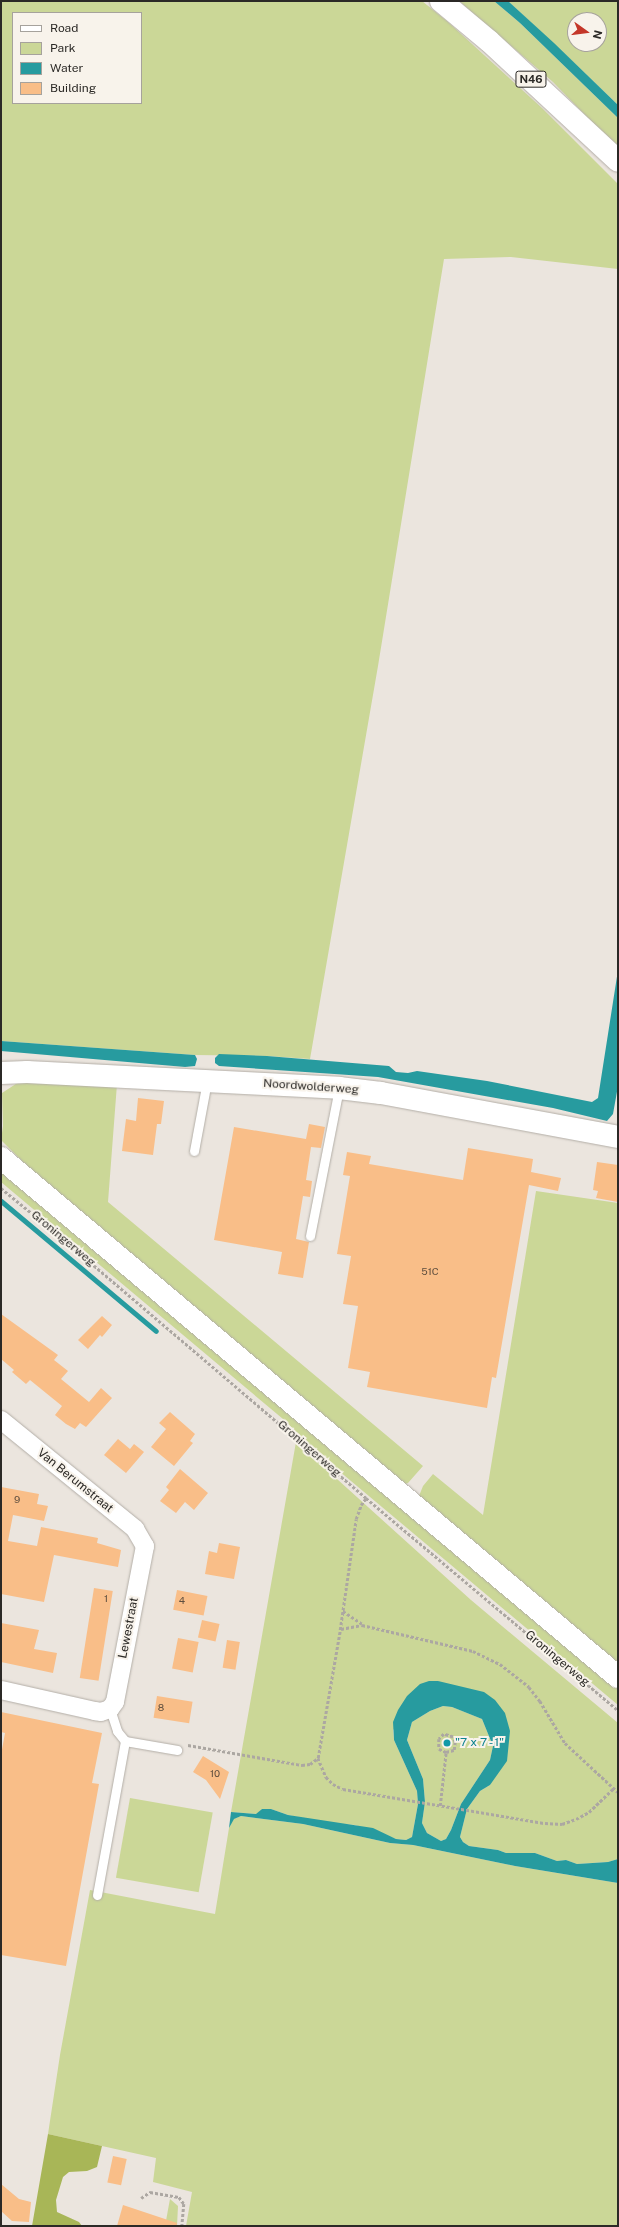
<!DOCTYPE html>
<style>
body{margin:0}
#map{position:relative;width:619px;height:2227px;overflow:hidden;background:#ebe5de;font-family:"Public Sans",sans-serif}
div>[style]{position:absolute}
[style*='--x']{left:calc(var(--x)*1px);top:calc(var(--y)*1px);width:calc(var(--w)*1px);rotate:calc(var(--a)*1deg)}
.green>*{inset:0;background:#cbd797;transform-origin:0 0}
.forest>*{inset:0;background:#a8b657}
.water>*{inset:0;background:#279b9f}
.stream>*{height:5px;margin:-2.5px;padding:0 2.5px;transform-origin:2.5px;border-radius:2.5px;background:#279b9f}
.building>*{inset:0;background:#f9be88;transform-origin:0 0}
.path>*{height:2.5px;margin-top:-1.25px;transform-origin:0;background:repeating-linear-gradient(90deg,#aca7a2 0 3px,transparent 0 5px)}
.roads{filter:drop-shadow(0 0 1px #b3aea7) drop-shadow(0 0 1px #b3aea7)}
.lane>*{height:9px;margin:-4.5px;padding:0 4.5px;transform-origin:4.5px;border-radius:4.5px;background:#fff}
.street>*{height:18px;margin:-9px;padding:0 9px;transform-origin:9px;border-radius:9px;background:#fff}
.secondary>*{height:22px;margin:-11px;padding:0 11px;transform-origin:11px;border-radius:11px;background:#fff}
.highway>*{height:22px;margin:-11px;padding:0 11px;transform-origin:11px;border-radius:11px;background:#fff}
.dots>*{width:11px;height:11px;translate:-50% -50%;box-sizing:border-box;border:2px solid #f8f3eb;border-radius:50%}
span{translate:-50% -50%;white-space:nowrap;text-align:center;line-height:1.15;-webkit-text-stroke:4px #f8f3eb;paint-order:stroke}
.number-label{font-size:10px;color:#5e4e3e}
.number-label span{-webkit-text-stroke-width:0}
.shield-label span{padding:1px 3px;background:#f8f3eb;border:1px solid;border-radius:3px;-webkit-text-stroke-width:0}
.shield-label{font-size:11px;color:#2b2926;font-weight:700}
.street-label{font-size:12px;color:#2b2926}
.culture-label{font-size:12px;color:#0d838f}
.left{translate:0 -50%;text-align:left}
.frame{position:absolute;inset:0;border:2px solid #2b2926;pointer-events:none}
.legend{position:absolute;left:12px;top:12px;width:130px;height:92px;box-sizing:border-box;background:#f8f3eb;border:1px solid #a6a29c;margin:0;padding:5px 7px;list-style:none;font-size:12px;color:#2b2926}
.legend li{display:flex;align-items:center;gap:8px;height:20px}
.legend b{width:20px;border:1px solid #a6a29c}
.north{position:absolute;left:567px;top:12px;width:40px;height:40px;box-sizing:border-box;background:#f8f3eb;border:1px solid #a6a29c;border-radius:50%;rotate:104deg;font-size:11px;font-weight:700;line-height:16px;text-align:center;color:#2b2926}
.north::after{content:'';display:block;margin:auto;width:14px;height:18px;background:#c43729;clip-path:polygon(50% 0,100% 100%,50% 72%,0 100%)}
</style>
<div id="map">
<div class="green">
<div style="clip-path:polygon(evenodd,1px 1px,422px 1px,448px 22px,542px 108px,618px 184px,618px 269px,511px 257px,444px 259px,378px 666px,310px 1059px,267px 1056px,195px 1055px,1px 1041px,1px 1px,13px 13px,141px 13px,141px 103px,13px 103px,13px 13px)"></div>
<div style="clip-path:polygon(459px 1px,494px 1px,520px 23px,618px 118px,618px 149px,553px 82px)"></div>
<div style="clip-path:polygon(evenodd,508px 1px,618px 1px,618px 105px,566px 55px,508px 1px,575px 20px,599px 20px,599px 44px,575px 44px,575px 20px)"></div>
<div style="clip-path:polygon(25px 1078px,117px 1084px,108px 1202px,423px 1466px,408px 1483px,405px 1484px,27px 1166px,1px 1140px,3px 1126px,2px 1093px)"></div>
<div style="clip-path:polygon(1px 1172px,618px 1686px,618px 1705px,320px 1455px,283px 1419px,1px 1182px)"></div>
<div style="clip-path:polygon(536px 1191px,618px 1203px,618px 1665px,419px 1496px,423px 1486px,433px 1474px,483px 1515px)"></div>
<div style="clip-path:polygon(296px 1442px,471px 1600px,618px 1723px,618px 1859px,608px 1862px,577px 1864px,566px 1860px,557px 1861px,535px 1853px,506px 1853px,498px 1850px,469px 1846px,463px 1842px,460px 1837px,467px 1809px,480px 1791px,490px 1785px,510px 1731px,438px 1681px,393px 1730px,394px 1740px,417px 1791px,418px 1804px,412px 1837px,406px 1840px,396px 1839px,355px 1825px,328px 1823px,288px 1815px,271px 1809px,262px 1809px,257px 1814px,231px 1812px)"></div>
<div style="clip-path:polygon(443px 1706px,452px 1707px,482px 1719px,493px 1746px,490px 1760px,461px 1804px,451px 1830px,446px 1839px,441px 1841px,427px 1833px,422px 1823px,425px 1802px,423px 1779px,407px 1740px,412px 1722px,430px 1711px)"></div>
<div style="left:130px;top:1798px;width:84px;height:81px;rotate:10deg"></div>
<div style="clip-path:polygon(241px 1816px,303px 1824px,390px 1843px,413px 1845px,515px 1866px,618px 1883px,618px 2226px,186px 2226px,192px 2192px,153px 2182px,156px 2158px,48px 2134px,60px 2055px,90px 1890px,215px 1914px,229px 1828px,233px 1819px)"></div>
<div style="clip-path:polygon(170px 2199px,178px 2206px,177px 2226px,165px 2226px)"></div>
</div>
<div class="forest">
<div style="clip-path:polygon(48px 2134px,102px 2146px,97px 2167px,87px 2171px,69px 2172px,63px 2177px,56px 2200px,57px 2212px,79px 2222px,82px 2226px,32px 2226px)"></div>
</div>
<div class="water">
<div style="clip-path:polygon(494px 1px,508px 1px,554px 43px,618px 105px,618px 118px,520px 23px)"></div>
<div style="clip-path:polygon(618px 970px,618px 1086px,613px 1114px,607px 1121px,553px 1108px,378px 1077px,219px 1066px,215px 1063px,215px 1058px,219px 1054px,267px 1056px,389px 1066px,396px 1072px,408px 1073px,417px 1071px,487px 1081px,592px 1102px,598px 1098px)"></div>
<div style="clip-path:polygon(1px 1041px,195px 1055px,197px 1059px,195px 1066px,185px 1067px,1px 1051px)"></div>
<div style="clip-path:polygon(evenodd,429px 1681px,438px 1681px,484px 1692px,495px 1700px,505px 1713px,510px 1731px,507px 1761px,490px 1785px,480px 1791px,467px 1809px,460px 1837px,463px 1842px,469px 1846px,498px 1850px,506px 1853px,535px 1853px,557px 1861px,566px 1860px,577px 1864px,608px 1862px,618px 1859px,618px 1883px,515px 1866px,413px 1845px,390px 1843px,303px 1824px,241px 1816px,234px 1819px,229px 1828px,231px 1812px,256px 1814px,262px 1809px,271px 1809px,288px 1815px,373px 1828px,396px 1839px,406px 1840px,412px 1837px,418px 1804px,417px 1791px,394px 1740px,393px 1722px,398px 1710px,407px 1696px,420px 1684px,429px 1681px,443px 1706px,452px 1707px,482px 1719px,493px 1746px,490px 1760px,461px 1804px,451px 1830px,446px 1839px,441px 1841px,427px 1833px,422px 1823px,425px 1802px,423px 1779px,407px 1740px,412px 1722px,430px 1711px,443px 1706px)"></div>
</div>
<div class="stream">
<div style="--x:1;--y:1201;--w:202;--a:40"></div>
</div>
<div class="building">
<div style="clip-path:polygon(138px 1098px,164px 1101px,161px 1124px,157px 1124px,153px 1155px,122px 1151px,126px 1119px,136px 1121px)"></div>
<div style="clip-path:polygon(309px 1124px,325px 1127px,321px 1148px,311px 1147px,306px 1180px,312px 1181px,310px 1197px,303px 1196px,296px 1239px,309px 1242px,303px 1278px,278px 1274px,282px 1252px,214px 1240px,234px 1127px,306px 1139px)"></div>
<div style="clip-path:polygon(468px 1148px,533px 1159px,531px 1172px,561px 1178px,558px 1191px,529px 1185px,496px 1378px,492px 1377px,487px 1408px,367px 1387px,370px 1372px,348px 1368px,358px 1306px,343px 1304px,351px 1256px,337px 1254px,350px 1176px,343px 1175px,347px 1152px,371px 1156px,369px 1164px,463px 1180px)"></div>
<div style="clip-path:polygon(597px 1162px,618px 1165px,618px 1202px,596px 1198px,598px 1191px,593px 1190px)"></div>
<div style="clip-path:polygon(1px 1314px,58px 1355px,54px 1360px,68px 1371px,61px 1379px,89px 1402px,101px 1388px,112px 1398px,86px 1427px,80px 1423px,75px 1429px,66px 1424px,55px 1415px,62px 1406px,30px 1380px,26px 1384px,12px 1372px,14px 1370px,1px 1359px)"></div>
<div style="clip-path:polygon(102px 1316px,112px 1325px,102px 1337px,100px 1335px,88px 1349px,78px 1340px)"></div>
<div style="clip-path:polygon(170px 1412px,195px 1434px,190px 1441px,193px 1443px,174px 1466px,151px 1447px,166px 1429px,159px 1423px)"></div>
<div style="clip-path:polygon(118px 1439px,130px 1449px,134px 1444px,144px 1452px,126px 1473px,104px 1455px)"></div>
<div style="clip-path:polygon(180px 1469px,208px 1493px,194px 1510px,185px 1502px,176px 1513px,160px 1501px,169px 1490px,166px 1487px)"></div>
<div style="clip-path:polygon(1px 1487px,39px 1494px,37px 1504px,48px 1506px,44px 1521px,13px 1515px,8px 1541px,37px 1546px,41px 1527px,98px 1538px,97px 1543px,121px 1550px,118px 1567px,54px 1555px,44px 1602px,1px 1594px)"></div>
<div style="clip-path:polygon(219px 1543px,240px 1547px,234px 1579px,205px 1574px,209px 1551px,217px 1553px)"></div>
<div style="left:94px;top:1588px;width:19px;height:91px;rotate:9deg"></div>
<div style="left:177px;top:1590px;width:31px;height:20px;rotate:11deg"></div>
<div style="left:202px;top:1620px;width:18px;height:18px;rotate:13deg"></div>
<div style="clip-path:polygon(1px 1623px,39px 1630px,34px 1649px,57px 1653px,53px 1673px,1px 1662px)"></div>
<div style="left:178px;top:1638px;width:21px;height:31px;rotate:11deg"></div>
<div style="left:227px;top:1640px;width:13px;height:28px;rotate:9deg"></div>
<div style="left:157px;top:1696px;width:36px;height:22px;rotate:9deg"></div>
<div style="clip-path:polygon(1px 1712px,102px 1733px,92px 1783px,99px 1784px,66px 1966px,1px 1955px,1px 1755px,5px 1733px,1px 1732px)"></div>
<div style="clip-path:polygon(203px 1756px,229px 1772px,220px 1799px,206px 1780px,193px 1772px)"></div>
<div style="left:113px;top:2156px;width:14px;height:27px;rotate:12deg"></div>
<div style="clip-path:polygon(1px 2184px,19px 2199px,31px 2202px,29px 2222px,12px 2221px,1px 2211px)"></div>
<div style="clip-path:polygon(123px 2205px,177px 2223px,176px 2226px,117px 2226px)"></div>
</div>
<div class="path">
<div style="--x:1;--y:1188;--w:71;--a:39.3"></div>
<div style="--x:56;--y:1233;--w:408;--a:40.5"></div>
<div style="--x:366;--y:1498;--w:329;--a:40.1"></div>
<div style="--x:343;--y:1611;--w:23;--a:34"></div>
<div style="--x:341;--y:1629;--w:21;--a:-11"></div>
<div style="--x:362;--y:1625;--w:114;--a:13.2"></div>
<div style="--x:473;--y:1651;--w:30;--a:26"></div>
<div style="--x:500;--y:1664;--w:37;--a:38"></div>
<div style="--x:529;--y:1687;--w:18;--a:52"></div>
<div style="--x:540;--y:1701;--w:49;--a:59.2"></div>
<div style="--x:565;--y:1743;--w:72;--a:42.8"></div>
<div style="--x:188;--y:1745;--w:116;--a:10"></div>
<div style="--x:302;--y:1765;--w:8;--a:-7"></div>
<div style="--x:310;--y:1764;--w:10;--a:-37"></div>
<div style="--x:318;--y:1758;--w:130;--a:-80.2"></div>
<div style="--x:340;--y:1630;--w:112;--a:-81.8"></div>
<div style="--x:356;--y:1519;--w:15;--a:-70"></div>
<div style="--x:361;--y:1505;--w:9;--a:-54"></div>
<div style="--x:318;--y:1758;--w:21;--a:67"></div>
<div style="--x:326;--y:1777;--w:10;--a:45"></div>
<div style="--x:333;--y:1784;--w:11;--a:27"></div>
<div style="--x:343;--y:1789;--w:205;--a:9.6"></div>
<div style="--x:545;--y:1823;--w:17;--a:3"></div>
<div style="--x:562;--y:1824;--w:15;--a:-20"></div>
<div style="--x:576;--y:1819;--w:15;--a:-28"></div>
<div style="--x:589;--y:1812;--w:35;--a:-44"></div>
<div style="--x:440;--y:1806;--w:54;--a:-83.7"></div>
<div style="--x:446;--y:1752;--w:8;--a:-14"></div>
<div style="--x:454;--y:1750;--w:8;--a:-83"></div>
<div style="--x:455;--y:1742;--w:5;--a:-112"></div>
<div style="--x:453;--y:1737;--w:9;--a:-162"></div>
<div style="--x:444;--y:1734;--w:7;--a:135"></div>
<div style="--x:439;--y:1739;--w:10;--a:90"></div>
<div style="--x:439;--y:1749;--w:8;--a:23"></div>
<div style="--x:141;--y:2198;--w:11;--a:-34"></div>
<div style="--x:150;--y:2192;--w:29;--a:10"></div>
<div style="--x:179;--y:2197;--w:9;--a:54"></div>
<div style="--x:184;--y:2204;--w:22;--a:95"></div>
</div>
<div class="roads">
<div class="lane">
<div style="--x:194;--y:1151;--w:71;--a:-79.5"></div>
<div style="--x:310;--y:1236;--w:151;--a:-78.9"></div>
<div style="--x:110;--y:1709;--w:23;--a:72"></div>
<div style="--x:117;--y:1731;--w:13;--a:51"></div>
<div style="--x:125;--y:1741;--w:53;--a:9.8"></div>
<div style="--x:97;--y:1895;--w:157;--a:-79.7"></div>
</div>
<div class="street">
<div style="--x:1;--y:1420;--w:173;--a:39.1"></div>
<div style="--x:135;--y:1529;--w:20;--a:60"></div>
<div style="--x:145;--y:1546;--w:159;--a:100.9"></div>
<div style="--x:115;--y:1702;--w:9;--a:126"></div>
<div style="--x:110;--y:1709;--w:9;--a:162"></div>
<div style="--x:101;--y:1712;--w:6;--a:-171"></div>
<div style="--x:95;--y:1711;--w:96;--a:-167.4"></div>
</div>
<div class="secondary">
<div style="--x:1;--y:1073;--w:26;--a:-2"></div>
<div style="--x:27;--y:1072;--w:312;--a:2.9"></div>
<div style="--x:339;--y:1088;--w:42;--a:6.8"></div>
<div style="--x:381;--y:1093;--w:241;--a:10.5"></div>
<div style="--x:1;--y:1158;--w:806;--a:40.07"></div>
</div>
<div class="highway">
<div style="--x:441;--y:1;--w:62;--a:39.8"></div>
<div style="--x:489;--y:41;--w:176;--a:42.9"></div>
</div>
</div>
<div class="dots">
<div style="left:447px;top:1743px;background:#0f9aa8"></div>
</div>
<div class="number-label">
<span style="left:430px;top:1272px">51C</span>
<span style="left:17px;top:1500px">9</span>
<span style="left:106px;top:1599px">1</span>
<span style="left:182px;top:1601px">4</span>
<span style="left:161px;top:1708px">8</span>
<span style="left:215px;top:1774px">10</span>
</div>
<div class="shield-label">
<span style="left:531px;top:79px">N46</span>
</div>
<div class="street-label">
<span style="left:311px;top:1087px;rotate:4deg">Noordwolderweg</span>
<span style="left:63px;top:1239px;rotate:40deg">Groningerweg</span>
<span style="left:309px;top:1449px;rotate:41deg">Groningerweg</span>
<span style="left:75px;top:1481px;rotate:39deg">Van Berumstraat</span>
<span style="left:129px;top:1628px;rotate:-79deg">Lewestraat</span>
<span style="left:557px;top:1659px;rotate:40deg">Groningerweg</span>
</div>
<div class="culture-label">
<span class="left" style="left:455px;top:1743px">"7 x 7 - 1"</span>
</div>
<div class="frame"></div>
<ul class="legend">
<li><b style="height:5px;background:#fff"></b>Road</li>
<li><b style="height:11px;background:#cbd797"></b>Park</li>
<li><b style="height:11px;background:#279b9f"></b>Water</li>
<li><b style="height:11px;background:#f9be88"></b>Building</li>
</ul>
<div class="north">N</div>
</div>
